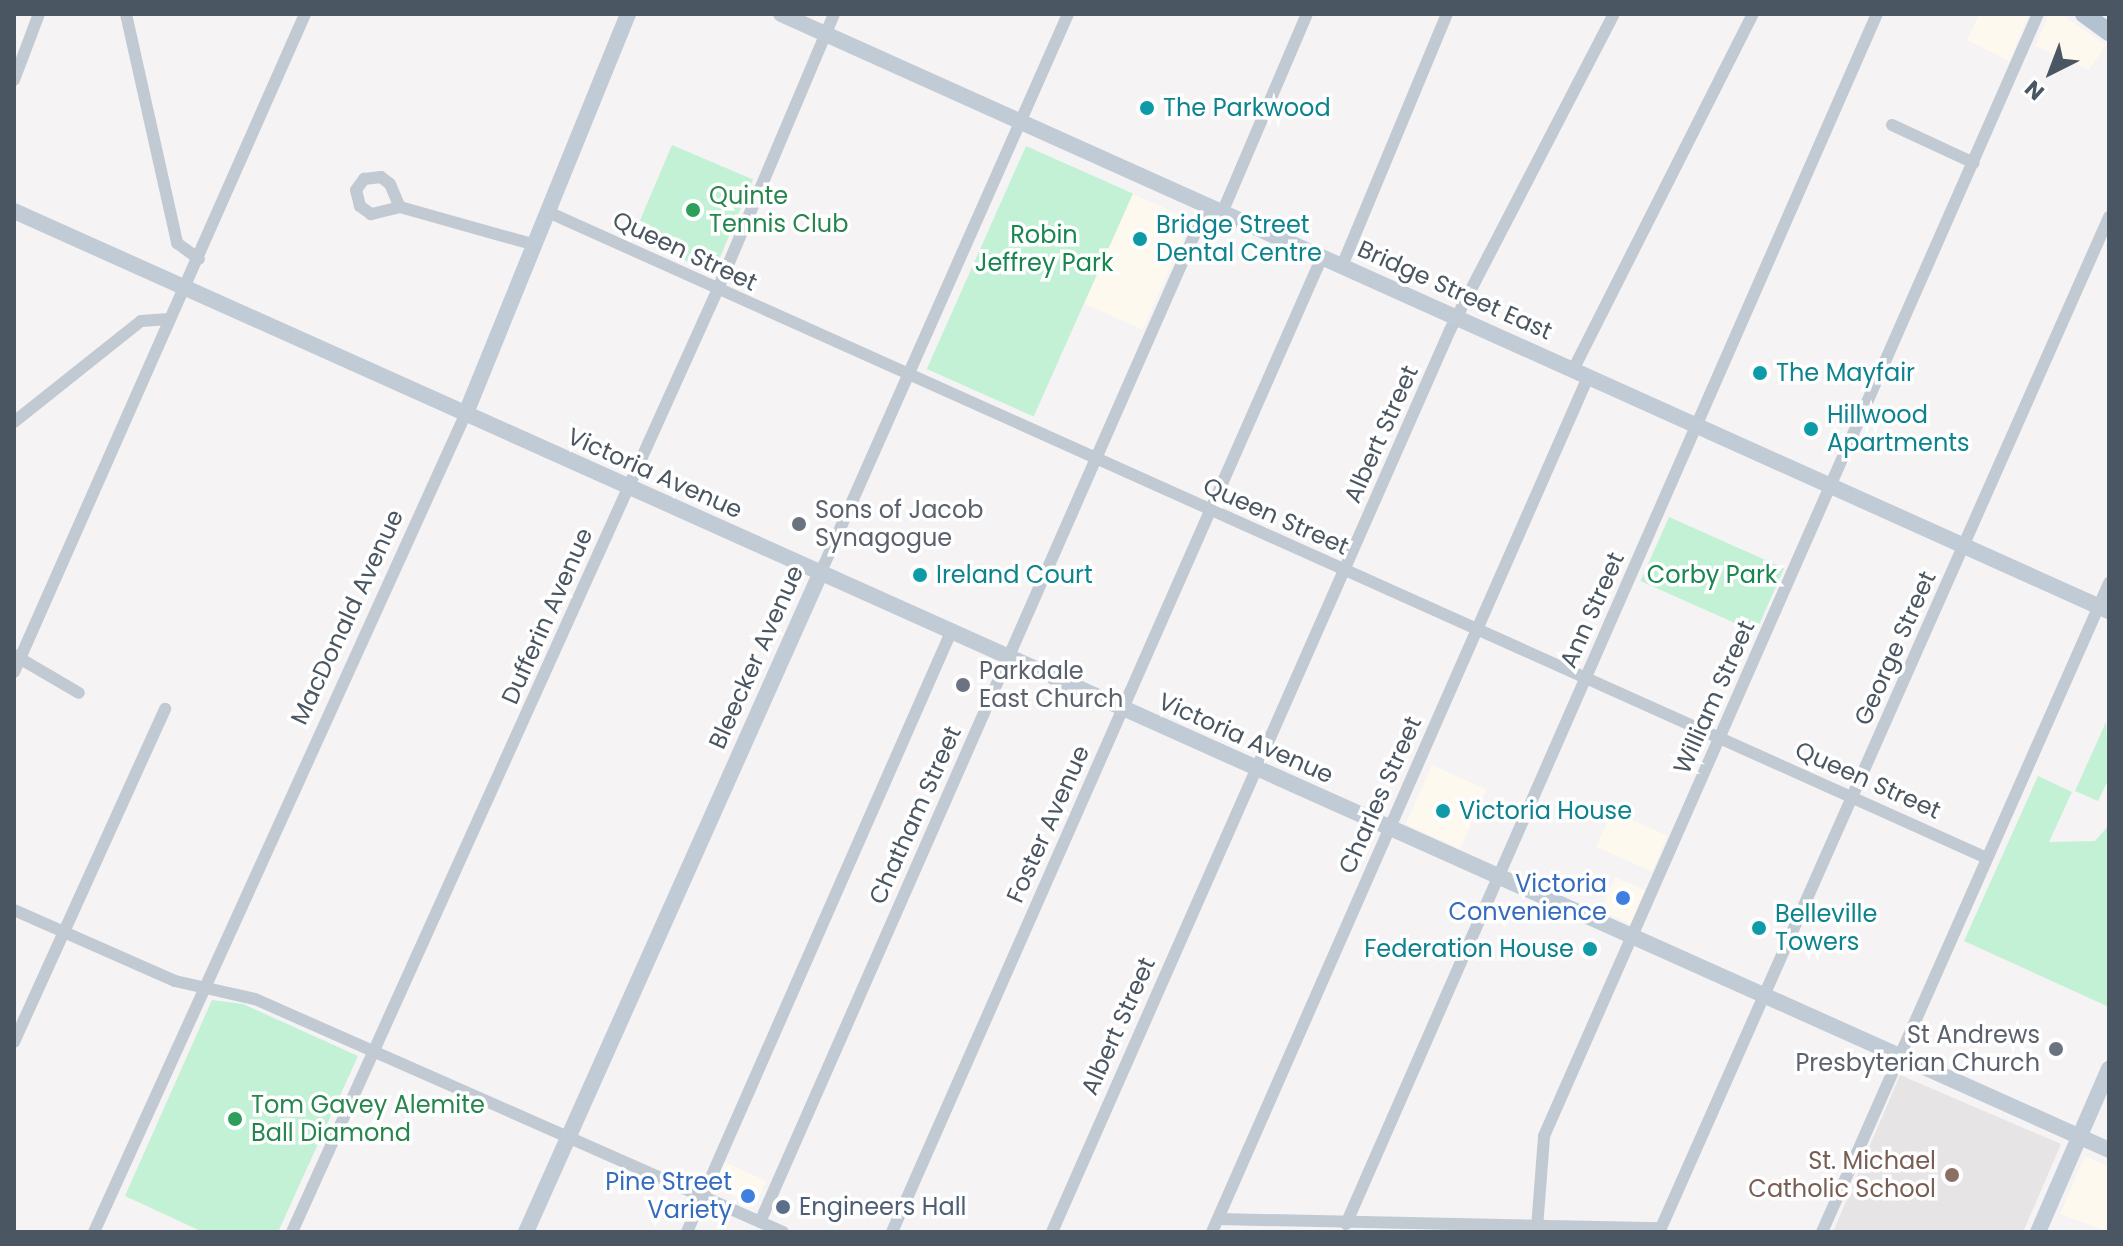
<!DOCTYPE html>
<style>
body{margin:0}
#map{position:relative;width:2123px;height:1246px;overflow:hidden;background:#f5f3f3;font-family:Poppins,sans-serif}
div>[style]{position:absolute}
[style*='--x']{left:calc(var(--x)*1px);top:calc(var(--y)*1px);width:calc(var(--w)*1px);rotate:calc(var(--a)*1deg)}
.commercial>*{inset:0;background:#fdf9ef;transform-origin:0 0}
.education>*{inset:0;background:#e6e4e5}
.green>*{inset:0;background:#c3f1d5;transform-origin:0 0}
.street>*{height:12px;margin:-6px;padding:0 6px;transform-origin:6px;border-radius:6px;background:#c1cad2}
.secondary>*{height:16px;margin:-8px;padding:0 8px;transform-origin:8px;border-radius:8px;background:#c1cbd6}
.primary>*{height:18px;margin:-9px;padding:0 9px;transform-origin:9px;border-radius:9px;background:#b3c2d1}
.dots>*{width:22px;height:22px;translate:-50% -50%;box-sizing:border-box;border:4px solid #fff;border-radius:50%}
span{translate:-50% -50%;white-space:nowrap;text-align:center;line-height:1.15;-webkit-text-stroke:7px #fff;paint-order:stroke}
.culture-label{font-size:24px;color:#0d838f}
.left{translate:0 -50%;text-align:left}
.right{translate:-100% -50%;text-align:right}
.leisure-label{font-size:24px;color:#27864d}
.park-label{font-size:24px;color:#17864f}
.street-label{font-size:24px;color:#4a5661}
.worship-label{font-size:24px;color:#5b616d}
.shop-label{font-size:24px;color:#366cbe}
.education-label{font-size:24px;color:#785e54}
.service-label{font-size:24px;color:#4e5e75}
.frame{position:absolute;inset:0;border:16px solid #4a5661;pointer-events:none}
.north{position:absolute;left:2011px;top:32px;width:80px;height:80px;-webkit-text-stroke:6px #fff;paint-order:stroke;rotate:222deg;font-size:22px;font-weight:700;line-height:32px;text-align:center;color:#4a5661}
.north::after{content:'';display:block;margin:auto;width:28px;height:36px;background:#4a5661;clip-path:polygon(50% 0,100% 100%,50% 72%,0 100%)}
</style>
<div id="map">
<div class="commercial">
<div style="clip-path:polygon(1979px 14px,2029px 14px,2009px 61px,1967px 40px)"></div>
<div style="clip-path:polygon(2049px 14px,2061px 14px,2106px 45px,2089px 70px,2035px 46px)"></div>
<div style="left:1133px;top:194px;width:64px;height:120px;rotate:24deg"></div>
<div style="left:1432px;top:765px;width:60px;height:65px;rotate:24deg"></div>
<div style="left:1612px;top:811px;width:61px;height:39px;rotate:24deg"></div>
<div style="left:1615px;top:877px;width:33px;height:37px;rotate:23deg"></div>
<div style="clip-path:polygon(2085px 1156px,2109px 1167px,2109px 1232px,2060px 1214px)"></div>
<div style="left:724px;top:1162px;width:46px;height:27px;rotate:24deg"></div>
</div>
<div class="education">
<div style="clip-path:polygon(1900px 1075px,2061px 1144px,2023px 1232px,1833px 1232px)"></div>
</div>
<div class="green">
<div style="left:672px;top:145px;width:88px;height:101px;rotate:23deg"></div>
<div style="left:1026px;top:146px;width:117px;height:244px;rotate:24deg"></div>
<div style="left:1669px;top:517px;width:126px;height:70px;rotate:24deg"></div>
<div style="clip-path:polygon(2106px 722px,2109px 778px,2098px 801px,2075px 791px)"></div>
<div style="clip-path:polygon(2038px 776px,2072px 792px,2049px 842px,2095px 841px,2109px 825px,2109px 1007px,1964px 941px)"></div>
<div style="clip-path:polygon(212px 1000px,243px 1004px,358px 1056px,278px 1232px,203px 1232px,125px 1196px)"></div>
</div>
<div class="street">
<div style="--x:126;--y:14;--w:235;--a:77.4"></div>
<div style="--x:177;--y:243;--w:27;--a:36"></div>
<div style="--x:14;--y:80;--w:71;--a:-69.3"></div>
<div style="--x:1892;--y:125;--w:90;--a:24.9"></div>
<div style="--x:400;--y:207;--w:30;--a:166"></div>
<div style="--x:371;--y:214;--w:14;--a:-144"></div>
<div style="--x:360;--y:206;--w:16;--a:-104"></div>
<div style="--x:356;--y:190;--w:14;--a:-54"></div>
<div style="--x:364;--y:179;--w:17;--a:-7"></div>
<div style="--x:381;--y:177;--w:11;--a:38"></div>
<div style="--x:390;--y:184;--w:25;--a:67"></div>
<div style="--x:400;--y:207;--w:140;--a:15.7"></div>
<div style="--x:548;--y:212;--w:1577;--a:24.18"></div>
<div style="--x:1222;--y:213;--w:216;--a:-66.9"></div>
<div style="--x:1342;--y:266;--w:273;--a:-67.4"></div>
<div style="--x:1573;--y:370;--w:399;--a:-63.2"></div>
<div style="--x:14;--y:422;--w:162;--a:-38.5"></div>
<div style="--x:141;--y:321;--w:28;--a:-4"></div>
<div style="--x:820;--y:574;--w:612;--a:-66.11"></div>
<div style="--x:14;--y:655;--w:75;--a:30.3"></div>
<div style="--x:14;--y:672;--w:719;--a:-66.14"></div>
<div style="--x:14;--y:910;--w:176;--a:23.8"></div>
<div style="--x:175;--y:981;--w:82;--a:12.7"></div>
<div style="--x:255;--y:999;--w:577;--a:23.81"></div>
<div style="--x:14;--y:1042;--w:366;--a:-65.6"></div>
<div style="--x:1218;--y:1219;--w:443;--a:1.2"></div>
<div style="--x:1661;--y:1228;--w:1106;--a:-66.1"></div>
<div style="--x:760;--y:1222;--w:1110;--a:-66.25"></div>
<div style="--x:1346;--y:1224;--w:1321;--a:-66.31"></div>
<div style="--x:1537;--y:1228;--w:92;--a:-85.6"></div>
<div style="--x:1544;--y:1136;--w:1226;--a:-66.24"></div>
<div style="--x:94;--y:1232;--w:900;--a:-65.57"></div>
<div style="--x:292;--y:1232;--w:1033;--a:-65.69"></div>
<div style="--x:717;--y:291;--w:301;--a:-67.1"></div>
<div style="--x:687;--y:1232;--w:656;--a:-66.25"></div>
<div style="--x:892;--y:1232;--w:1066;--a:-66.2"></div>
<div style="--x:1052;--y:1232;--w:986;--a:-66.19"></div>
<div style="--x:1450;--y:330;--w:356;--a:-62.6"></div>
<div style="--x:1212;--y:1232;--w:934;--a:-66.26"></div>
<div style="--x:1822;--y:1232;--w:710;--a:-66.14"></div>
</div>
<div class="secondary">
<div style="--x:781;--y:14;--w:1456;--a:24.21"></div>
<div style="--x:14;--y:211;--w:2296;--a:24.14"></div>
<div style="--x:466;--y:413;--w:431;--a:-67.9"></div>
<div style="--x:526;--y:1232;--w:721;--a:-65.92"></div>
<div style="--x:2038;--y:1232;--w:178;--a:-66.5"></div>
</div>
<div class="primary">
<div style="--x:2084;--y:14;--w:31;--a:36"></div>
</div>
<div class="dots">
<div style="left:1147px;top:108px;background:#0f9aa8"></div>
<div style="left:693px;top:210px;background:#2e9e5b"></div>
<div style="left:1140px;top:239px;background:#0f9aa8"></div>
<div style="left:1760px;top:373px;background:#0f9aa8"></div>
<div style="left:1811px;top:429px;background:#0f9aa8"></div>
<div style="left:799px;top:524px;background:#6b7280"></div>
<div style="left:920px;top:575px;background:#0f9aa8"></div>
<div style="left:963px;top:685px;background:#6b7280"></div>
<div style="left:1443px;top:811px;background:#0f9aa8"></div>
<div style="left:1623px;top:898px;background:#3f7fe0"></div>
<div style="left:1759px;top:928px;background:#0f9aa8"></div>
<div style="left:1590px;top:949px;background:#0f9aa8"></div>
<div style="left:2056px;top:1049px;background:#6b7280"></div>
<div style="left:235px;top:1119px;background:#2e9e5b"></div>
<div style="left:1952px;top:1175px;background:#8d6e63"></div>
<div style="left:748px;top:1196px;background:#3f7fe0"></div>
<div style="left:783px;top:1207px;background:#5c6f8a"></div>
</div>
<div class="culture-label">
<span class="left" style="left:1163px;top:108px">The Parkwood</span>
<span class="left" style="left:1156px;top:239px">Bridge Street<br>Dental Centre</span>
<span class="left" style="left:1776px;top:373px">The Mayfair</span>
<span class="left" style="left:1827px;top:429px">Hillwood<br>Apartments</span>
<span class="left" style="left:936px;top:575px">Ireland Court</span>
<span class="left" style="left:1459px;top:811px">Victoria House</span>
<span class="left" style="left:1775px;top:928px">Belleville<br>Towers</span>
<span class="right" style="left:1574px;top:949px">Federation House</span>
</div>
<div class="leisure-label">
<span class="left" style="left:709px;top:210px">Quinte<br>Tennis Club</span>
<span class="left" style="left:251px;top:1119px">Tom Gavey Alemite<br>Ball Diamond</span>
</div>
<div class="park-label">
<span style="left:1044px;top:249px">Robin<br>Jeffrey Park</span>
<span style="left:1712px;top:575px">Corby Park</span>
</div>
<div class="street-label">
<span style="left:685px;top:251px;rotate:25deg">Queen Street</span>
<span style="left:1455px;top:290px;rotate:24deg">Bridge Street East</span>
<span style="left:1381px;top:434px;rotate:-66deg">Albert Street</span>
<span style="left:655px;top:473px;rotate:24deg">Victoria Avenue</span>
<span style="left:1276px;top:516px;rotate:24deg">Queen Street</span>
<span style="left:1592px;top:610px;rotate:-66deg">Ann Street</span>
<span style="left:547px;top:616px;rotate:-66deg">Dufferin Avenue</span>
<span style="left:347px;top:617px;rotate:-65deg">MacDonald Avenue</span>
<span style="left:1895px;top:648px;rotate:-66deg">George Street</span>
<span style="left:756px;top:657px;rotate:-66deg">Bleecker Avenue</span>
<span style="left:1714px;top:697px;rotate:-66deg">William Street</span>
<span style="left:1246px;top:738px;rotate:24deg">Victoria Avenue</span>
<span style="left:1868px;top:780px;rotate:24deg">Queen Street</span>
<span style="left:1380px;top:795px;rotate:-66deg">Charles Street</span>
<span style="left:915px;top:815px;rotate:-66deg">Chatham Street</span>
<span style="left:1048px;top:824px;rotate:-66deg">Foster Avenue</span>
<span style="left:1118px;top:1026px;rotate:-66deg">Albert Street</span>
</div>
<div class="worship-label">
<span class="left" style="left:815px;top:524px">Sons of Jacob<br>Synagogue</span>
<span class="left" style="left:979px;top:685px">Parkdale<br>East Church</span>
<span class="right" style="left:2040px;top:1049px">St Andrews<br>Presbyterian Church</span>
</div>
<div class="shop-label">
<span class="right" style="left:1607px;top:898px">Victoria<br>Convenience</span>
<span class="right" style="left:732px;top:1196px">Pine Street<br>Variety</span>
</div>
<div class="education-label">
<span class="right" style="left:1936px;top:1175px">St. Michael<br>Catholic School</span>
</div>
<div class="service-label">
<span class="left" style="left:799px;top:1207px">Engineers Hall</span>
</div>
<div class="frame"></div>
<div class="north">N</div>
</div>
